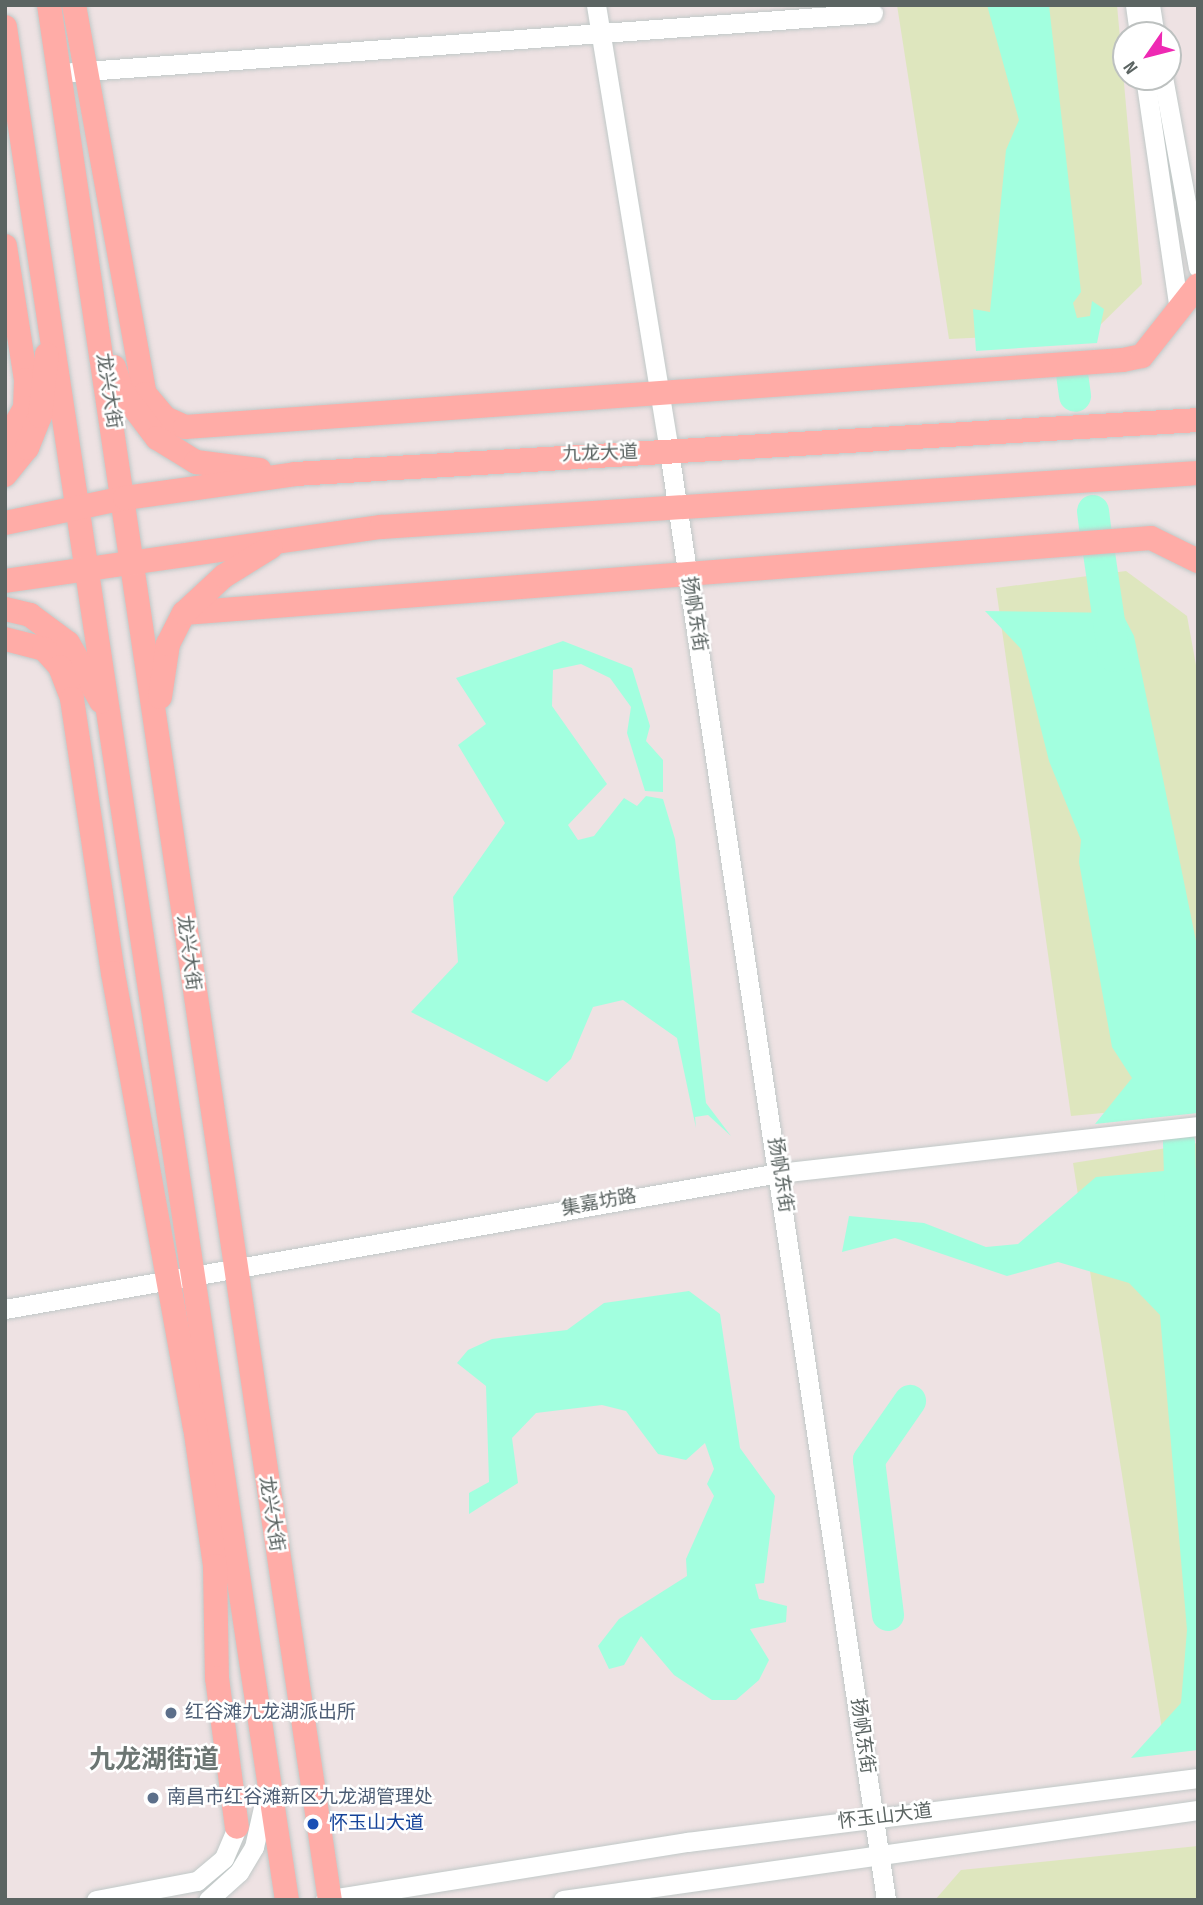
<!DOCTYPE html>
<meta charset="utf-8">
<style>
body{margin:0}
#map{position:relative;width:1203px;height:1905px;overflow:hidden;background:#eee2e3;font-family:"Sofia Sans Condensed","Noto Sans SC",sans-serif}
div>[style]{position:absolute}
[style*='--x']{left:calc(var(--x)*1px);top:calc(var(--y)*1px);width:calc(var(--w)*1px);rotate:calc(var(--a)*1deg)}
.green>*{inset:0;background:#dee6be}
.water>*{inset:0;background:#a2ffdf}
.river>*{height:32px;margin:-16px;padding:0 16px;transform-origin:16px;border-radius:16px;background:#a2ffdf}
.roads{filter:drop-shadow(0 0 2px #c1c9c8) drop-shadow(0 0 2px #c1c9c8)}
.minor>*{height:19px;margin:-9.5px;padding:0 9.5px;transform-origin:9.5px;border-radius:9.5px;background:#fff}
.major>*{height:24px;margin:-12px;padding:0 12px;transform-origin:12px;border-radius:12px;background:#ffaca7}
.dots>*{width:19px;height:19px;translate:-50% -50%;box-sizing:border-box;border:4px solid #fff;border-radius:50%}
span{translate:-50% -50%;white-space:nowrap;text-align:center;line-height:1.15;-webkit-text-stroke:5px #fff;paint-order:stroke}
.street-label{font-size:19px;color:#5b6462}
.service-label{font-size:19px;color:#4e5e75}
.left{translate:0 -50%;text-align:left}
.transit-label{font-size:19px;color:#164399}
.district-label{font-size:26px;color:#6c7673;font-weight:700}
.frame{position:absolute;inset:0;border:7px solid #5b6462;pointer-events:none}
.north{position:absolute;left:1112px;top:21px;width:70px;height:70px;box-sizing:border-box;background:#fff;border:2px solid #bdc1c0;border-radius:50%;rotate:235deg;font-size:19px;font-weight:700;line-height:28px;text-align:center;color:#5b6462}
.north::after{content:'';display:block;margin:auto;width:24px;height:32px;background:#ee29b3;clip-path:polygon(50% 0,100% 100%,50% 72%,0 100%)}
</style>
<div id="map">
<div class="green">
<div style="clip-path:polygon(897px 5px,1117px 5px,1142px 284px,1093px 332px,949px 339px)"></div>
<div style="clip-path:polygon(1126px 571px,1187px 616px,1198px 676px,1198px 1104px,1071px 1116px,996px 588px)"></div>
<div style="clip-path:polygon(1198px 1143px,1198px 1737px,1164px 1742px,1073px 1163px)"></div>
<div style="clip-path:polygon(1198px 1846px,1198px 1900px,935px 1900px,961px 1870px)"></div>
</div>
<div class="water">
<div style="clip-path:polygon(987px 5px,1049px 5px,1081px 292px,1073px 303px,1077px 318px,1090px 316px,1092px 301px,1104px 309px,1097px 343px,976px 351px,973px 309px,990px 312px,1006px 150px,1019px 120px)"></div>
<div style="clip-path:polygon(985px 611px,1122px 613px,1134px 636px,1198px 951px,1198px 1113px,1095px 1124px,1132px 1078px,1112px 1047px,1079px 862px,1081px 840px,1049px 761px,1021px 649px)"></div>
<div style="clip-path:polygon(563px 641px,632px 668px,650px 726px,646px 741px,663px 760px,663px 792px,645px 791px,627px 733px,631px 707px,610px 678px,581px 664px,553px 670px,552px 706px,607px 784px,568px 825px,578px 840px,594px 836px,624px 798px,637px 806px,646px 796px,663px 799px,675px 839px,706px 1103px,731px 1136px,708px 1115px,695px 1117px,696px 1128px,677px 1038px,623px 1000px,593px 1007px,571px 1059px,547px 1082px,411px 1012px,458px 962px,453px 897px,505px 823px,458px 745px,486px 724px,456px 678px)"></div>
<div style="clip-path:polygon(1198px 1168px,1198px 1750px,1131px 1758px,1181px 1703px,1187px 1630px,1160px 1315px,1129px 1283px,1058px 1262px,1007px 1276px,895px 1238px,842px 1252px,849px 1216px,924px 1223px,986px 1247px,1018px 1244px,1096px 1177px)"></div>
<div style="clip-path:polygon(689px 1291px,720px 1314px,740px 1448px,775px 1496px,764px 1583px,755px 1584px,759px 1599px,787px 1606px,786px 1622px,750px 1629px,769px 1660px,759px 1680px,736px 1700px,712px 1700px,674px 1675px,641px 1636px,624px 1665px,609px 1669px,598px 1646px,619px 1619px,687px 1576px,686px 1559px,714px 1496px,707px 1484px,714px 1469px,705px 1443px,686px 1460px,658px 1454px,626px 1411px,602px 1405px,536px 1413px,512px 1438px,518px 1483px,469px 1514px,469px 1493px,489px 1482px,486px 1386px,457px 1363px,468px 1350px,492px 1339px,567px 1330px,604px 1303px)"></div>
</div>
<div class="river">
<div style="--x:1072;--y:374;--w:22;--a:82"></div>
<div style="--x:1093;--y:511;--w:23;--a:83"></div>
<div style="--x:1099;--y:553;--w:104;--a:81.7"></div>
<div style="--x:1179;--y:1142;--w:69;--a:88.3"></div>
<div style="--x:888;--y:1615;--w:156;--a:-97"></div>
<div style="--x:869;--y:1460;--w:72;--a:-55.2"></div>
</div>
<div class="roads">
<div class="minor">
<div style="--x:596;--y:5;--w:452;--a:80.7"></div>
<div style="--x:669;--y:451;--w:1465;--a:81.48"></div>
<div style="--x:1135;--y:5;--w:30;--a:82"></div>
<div style="--x:1150;--y:5;--w:30;--a:81"></div>
<div style="--x:72;--y:72;--w:803;--a:-4.21"></div>
<div style="--x:1145;--y:77;--w:234;--a:81.7"></div>
<div style="--x:1163;--y:77;--w:194;--a:79.6"></div>
<div style="--x:5;--y:1309;--w:786;--a:-9.97"></div>
<div style="--x:779;--y:1173;--w:422;--a:-6.4"></div>
<div style="--x:96;--y:1900;--w:103;--a:-10.7"></div>
<div style="--x:197;--y:1881;--w:35;--a:-40"></div>
<div style="--x:224;--y:1858;--w:34;--a:-67"></div>
<div style="--x:208;--y:1900;--w:42;--a:-42.1"></div>
<div style="--x:239;--y:1872;--w:29;--a:-59"></div>
<div style="--x:254;--y:1847;--w:58;--a:-77.2"></div>
<div style="--x:325;--y:1900;--w:367;--a:-9.1"></div>
<div style="--x:687;--y:1842;--w:515;--a:-7.14"></div>
<div style="--x:563;--y:1900;--w:641;--a:-8.07"></div>
</div>
<div class="major">
<div style="--x:49;--y:5;--w:1916;--a:81.57"></div>
<div style="--x:74;--y:5;--w:395;--a:79.7"></div>
<div style="--x:145;--y:394;--w:31;--a:50"></div>
<div style="--x:165;--y:418;--w:22;--a:24"></div>
<div style="--x:185;--y:427;--w:940;--a:-4.09"></div>
<div style="--x:1123;--y:360;--w:19;--a:-12"></div>
<div style="--x:1142;--y:356;--w:90;--a:-51.7"></div>
<div style="--x:5;--y:27;--w:1894;--a:81.44"></div>
<div style="--x:5;--y:246;--w:136;--a:81.1"></div>
<div style="--x:26;--y:380;--w:28;--a:92"></div>
<div style="--x:25;--y:408;--w:39;--a:120"></div>
<div style="--x:114;--y:367;--w:26;--a:72"></div>
<div style="--x:122;--y:392;--w:58;--a:52.7"></div>
<div style="--x:157;--y:438;--w:46;--a:31.6"></div>
<div style="--x:196;--y:462;--w:64;--a:7.1"></div>
<div style="--x:5;--y:475;--w:35;--a:-51"></div>
<div style="--x:27;--y:448;--w:35;--a:-68"></div>
<div style="--x:40;--y:416;--w:62;--a:-83.6"></div>
<div style="--x:5;--y:523;--w:123;--a:-11.8"></div>
<div style="--x:125;--y:498;--w:172;--a:-8"></div>
<div style="--x:295;--y:474;--w:905;--a:-3.42"></div>
<div style="--x:5;--y:581;--w:380;--a:-8.2"></div>
<div style="--x:381;--y:527;--w:819;--a:-3.78"></div>
<div style="--x:5;--y:609;--w:26;--a:13"></div>
<div style="--x:30;--y:615;--w:47;--a:36.4"></div>
<div style="--x:68;--y:643;--w:67;--a:60.4"></div>
<div style="--x:184;--y:613;--w:970;--a:-4.43"></div>
<div style="--x:1151;--y:538;--w:52;--a:26.1"></div>
<div style="--x:5;--y:639;--w:40;--a:14.4"></div>
<div style="--x:44;--y:649;--w:24;--a:48"></div>
<div style="--x:60;--y:667;--w:34;--a:69"></div>
<div style="--x:72;--y:699;--w:277;--a:81.5"></div>
<div style="--x:113;--y:973;--w:461;--a:79.8"></div>
<div style="--x:195;--y:1427;--w:140;--a:81.8"></div>
<div style="--x:215;--y:1566;--w:112;--a:89"></div>
<div style="--x:217;--y:1678;--w:150;--a:82.4"></div>
<div style="--x:160;--y:697;--w:54;--a:-81.4"></div>
<div style="--x:168;--y:644;--w:35;--a:-63"></div>
<div style="--x:184;--y:613;--w:54;--a:-42.8"></div>
<div style="--x:224;--y:576;--w:55;--a:-31.7"></div>
</div>
</div>
<div class="dots">
<div style="left:171px;top:1713px;background:#5c6f8a"></div>
<div style="left:153px;top:1798px;background:#5c6f8a"></div>
<div style="left:313px;top:1824px;background:#1a4fb4"></div>
</div>
<div class="street-label">
<span style="left:108px;top:391px;rotate:81deg">龙兴大街</span>
<span style="left:600px;top:454px;rotate:-2deg">九龙大道</span>
<span style="left:694px;top:614px;rotate:81deg">扬帆东街</span>
<span style="left:188px;top:953px;rotate:82deg">龙兴大街</span>
<span style="left:780px;top:1175px;rotate:81deg">扬帆东街</span>
<span style="left:599px;top:1203px;rotate:-10deg">集嘉坊路</span>
<span style="left:271px;top:1514px;rotate:81deg">龙兴大街</span>
<span style="left:862px;top:1736px;rotate:82deg">扬帆东街</span>
<span style="left:885px;top:1817px;rotate:-7deg">怀玉山大道</span>
</div>
<div class="service-label">
<span class="left" style="left:185px;top:1713px">红谷滩九龙湖派出所</span>
<span class="left" style="left:167px;top:1798px">南昌市红谷滩新区九龙湖管理处</span>
</div>
<div class="transit-label">
<span class="left" style="left:329px;top:1824px">怀玉山大道</span>
</div>
<div class="district-label">
<span style="left:154px;top:1761px">九龙湖街道</span>
</div>
<div class="frame"></div>
<div class="north">N</div>
</div>
